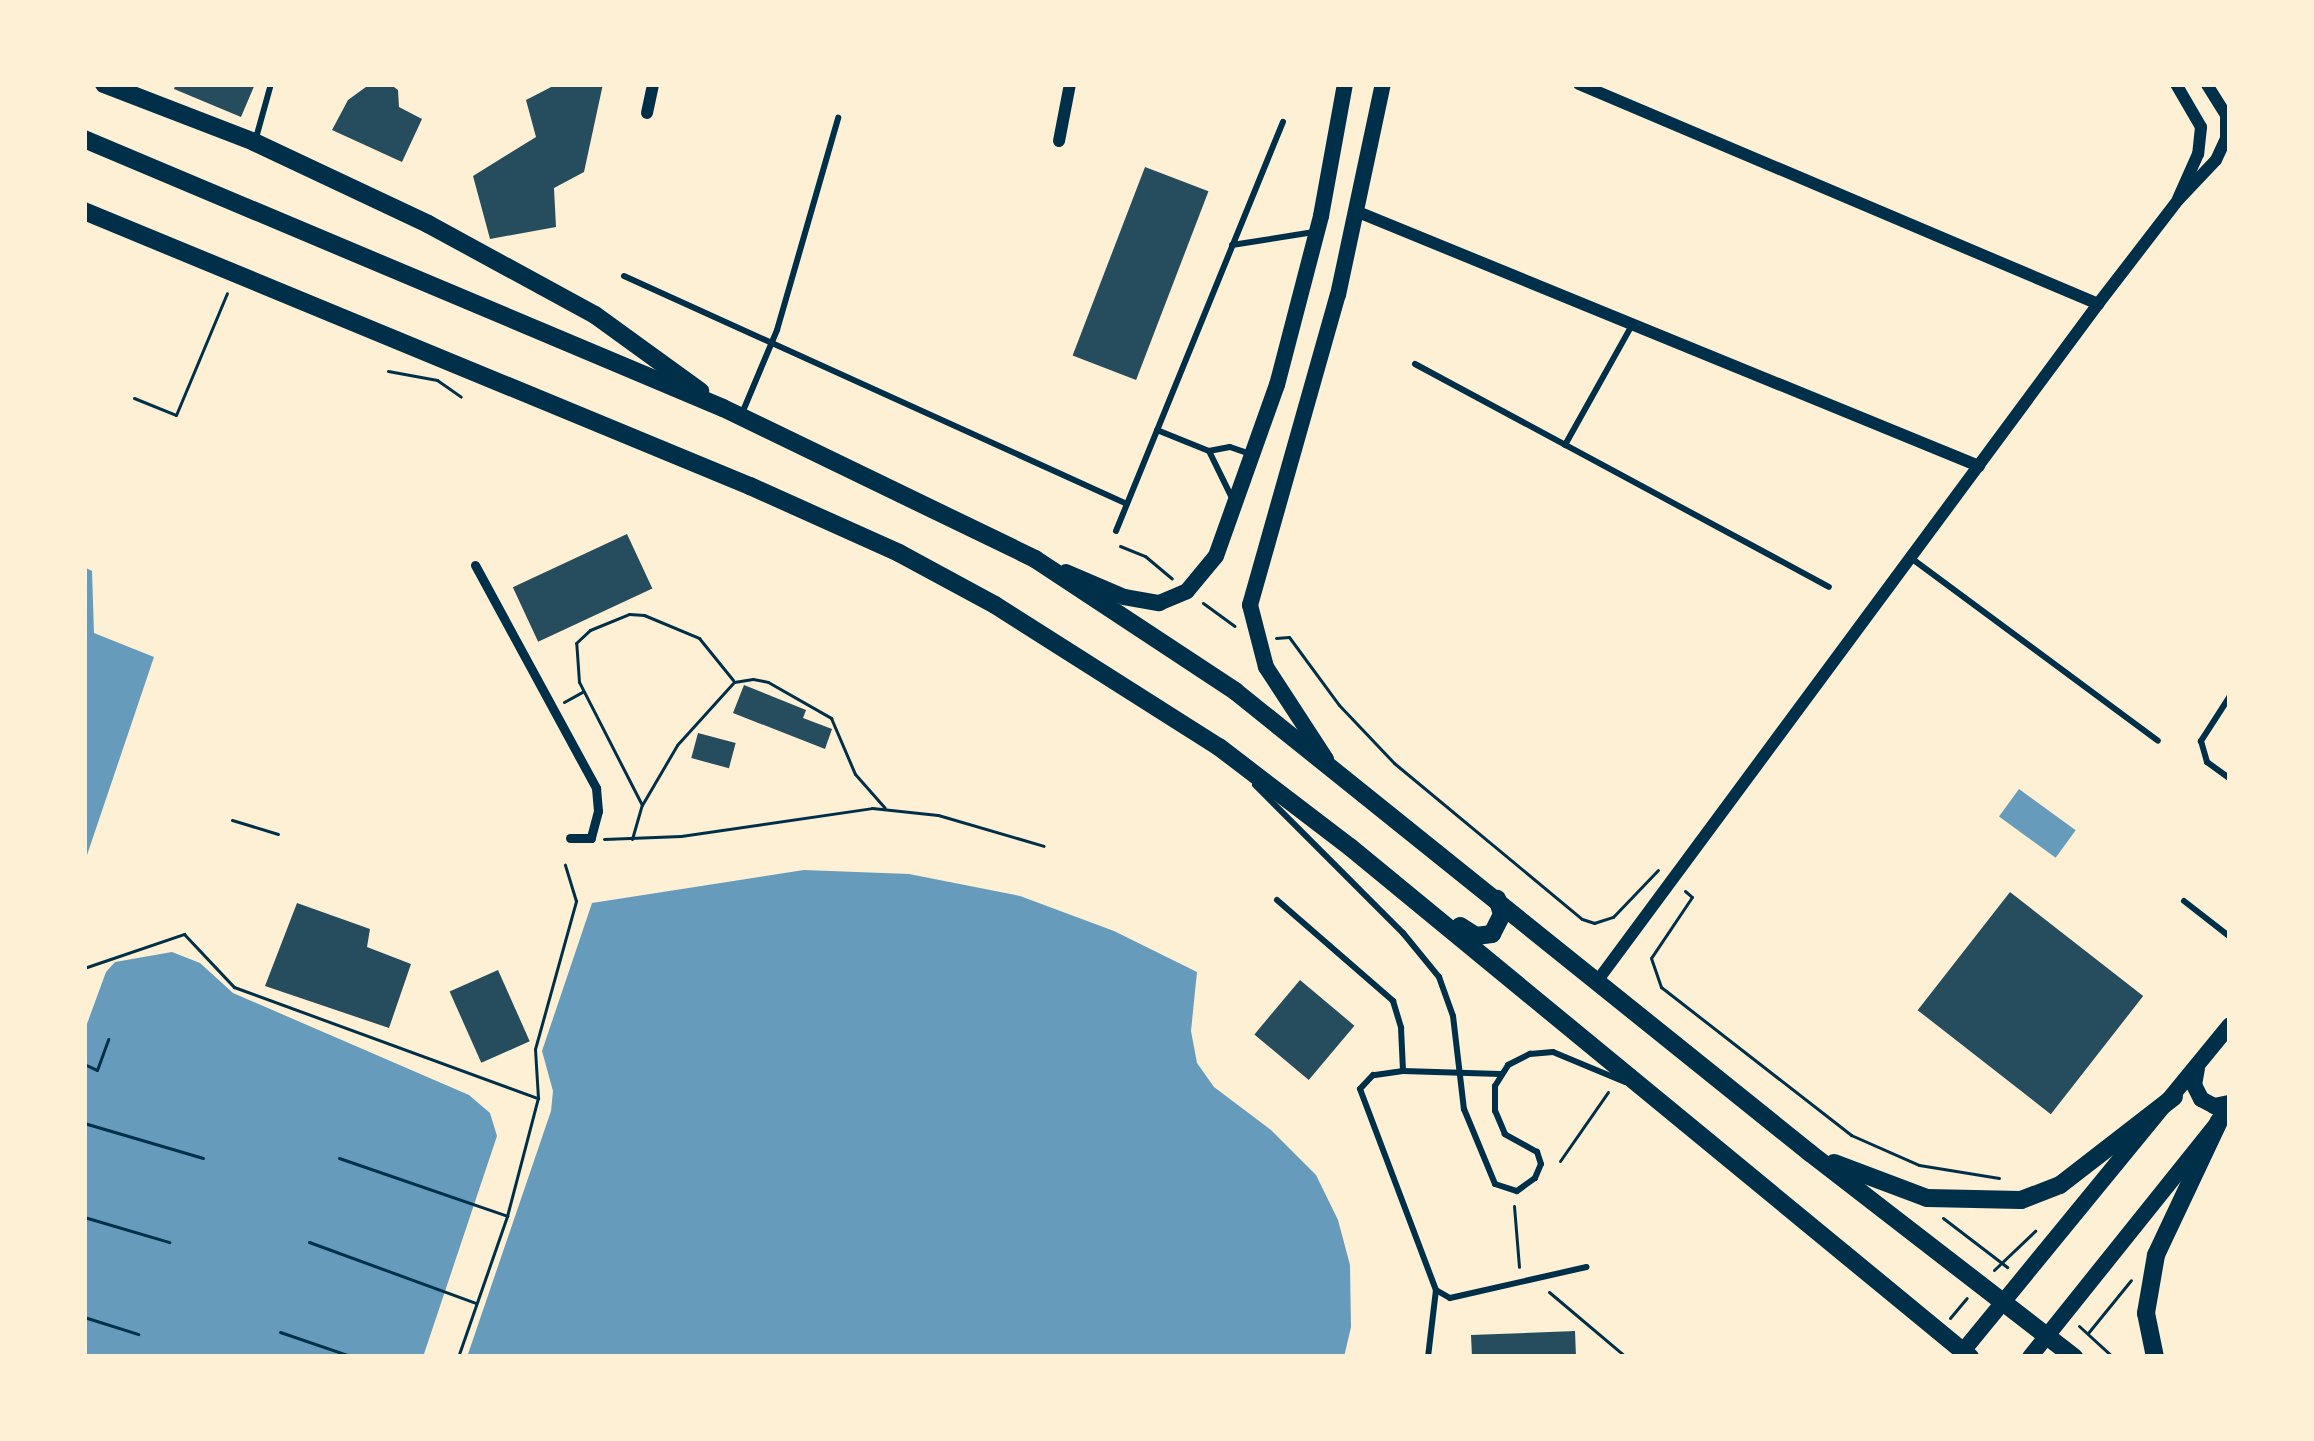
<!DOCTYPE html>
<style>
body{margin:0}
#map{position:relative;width:2314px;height:1441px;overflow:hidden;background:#fdf0d5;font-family:Poppins,sans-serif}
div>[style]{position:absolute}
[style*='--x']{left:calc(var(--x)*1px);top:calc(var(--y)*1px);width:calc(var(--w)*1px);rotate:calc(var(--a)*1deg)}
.water>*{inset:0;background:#669bbc;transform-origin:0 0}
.building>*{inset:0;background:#264d5e;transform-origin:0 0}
.path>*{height:3px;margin:-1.5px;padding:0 1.5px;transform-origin:1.5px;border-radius:1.5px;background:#003049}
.service>*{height:6px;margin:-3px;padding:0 3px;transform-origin:3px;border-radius:3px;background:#003049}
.pedestrian>*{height:9px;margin:-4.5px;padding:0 4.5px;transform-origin:4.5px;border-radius:4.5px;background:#003049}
.minor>*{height:12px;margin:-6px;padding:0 6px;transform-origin:6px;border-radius:6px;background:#003049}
.secondary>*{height:16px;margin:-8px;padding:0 8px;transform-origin:8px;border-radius:8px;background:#003049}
.primary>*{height:18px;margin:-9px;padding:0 9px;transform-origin:9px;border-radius:9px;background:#003049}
span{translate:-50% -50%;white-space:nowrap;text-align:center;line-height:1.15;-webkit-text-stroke:9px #fdf0d5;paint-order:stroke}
.frame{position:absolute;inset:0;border:87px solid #fdf0d5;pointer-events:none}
</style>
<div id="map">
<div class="water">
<div style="clip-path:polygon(84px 567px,92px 571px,94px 633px,154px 657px,84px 864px)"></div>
<div style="left:2019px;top:789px;width:70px;height:34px;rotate:36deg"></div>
<div style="clip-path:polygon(804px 870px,909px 874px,1020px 896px,1114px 931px,1197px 972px,1191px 1031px,1197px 1063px,1214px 1087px,1271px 1130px,1316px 1175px,1338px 1220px,1350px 1265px,1351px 1327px,1344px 1357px,467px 1357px,551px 1111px,553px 1091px,542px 1051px,592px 903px)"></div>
<div style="clip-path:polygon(172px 952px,200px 963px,233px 993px,469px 1095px,490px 1113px,497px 1136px,423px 1357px,84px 1357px,84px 1032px,106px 972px,115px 962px)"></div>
</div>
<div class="building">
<div style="clip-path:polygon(176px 84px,255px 84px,241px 117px,174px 89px)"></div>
<div style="clip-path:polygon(370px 84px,390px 84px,398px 90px,399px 107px,422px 119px,402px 162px,332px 130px,348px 100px)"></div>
<div style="clip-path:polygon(557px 84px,603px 84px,584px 172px,554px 188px,556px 227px,490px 239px,473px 176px,536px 137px,526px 100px)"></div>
<div style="left:1145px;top:167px;width:68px;height:202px;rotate:21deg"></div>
<div style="left:627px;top:534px;width:60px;height:126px;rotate:65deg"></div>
<div style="clip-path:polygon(744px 685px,806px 710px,803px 718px,832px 729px,825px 749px,733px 713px)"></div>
<div style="left:698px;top:733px;width:39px;height:26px;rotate:15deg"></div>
<div style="left:2010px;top:892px;width:169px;height:150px;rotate:38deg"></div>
<div style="clip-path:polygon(297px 903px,370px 929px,367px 947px,411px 964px,389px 1028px,265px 986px)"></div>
<div style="left:498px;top:970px;width:78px;height:53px;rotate:66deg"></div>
<div style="left:1300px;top:980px;width:71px;height:71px;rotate:40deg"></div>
<div style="clip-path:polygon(1575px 1331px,1576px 1357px,1472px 1357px,1471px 1335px)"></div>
</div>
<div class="path">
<div style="--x:388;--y:371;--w:50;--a:10.4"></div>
<div style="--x:437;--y:380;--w:29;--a:35"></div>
<div style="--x:134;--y:398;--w:45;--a:22"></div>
<div style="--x:176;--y:415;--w:132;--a:-67.3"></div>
<div style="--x:1120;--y:546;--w:27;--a:22"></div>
<div style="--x:1145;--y:556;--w:35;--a:40"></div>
<div style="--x:1203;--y:603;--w:39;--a:36"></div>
<div style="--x:1276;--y:638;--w:13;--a:-4"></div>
<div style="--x:1289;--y:637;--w:84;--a:53.7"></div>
<div style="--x:1339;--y:705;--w:80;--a:46.5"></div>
<div style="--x:1394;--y:763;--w:244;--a:39.7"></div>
<div style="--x:1582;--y:919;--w:13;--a:18"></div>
<div style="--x:1594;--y:923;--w:20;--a:-18"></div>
<div style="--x:1613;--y:917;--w:65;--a:-46.2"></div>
<div style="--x:564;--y:702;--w:21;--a:-29"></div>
<div style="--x:642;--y:805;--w:138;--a:-117.1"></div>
<div style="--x:579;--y:682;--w:39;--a:-94"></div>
<div style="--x:576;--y:643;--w:19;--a:-43"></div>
<div style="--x:590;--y:630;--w:42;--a:-22.3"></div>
<div style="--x:629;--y:614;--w:15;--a:4"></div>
<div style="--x:644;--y:615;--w:60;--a:22.7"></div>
<div style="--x:699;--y:638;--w:54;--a:51"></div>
<div style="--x:232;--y:820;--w:48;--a:16.9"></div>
<div style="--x:604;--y:839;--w:77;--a:-2.2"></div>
<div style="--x:681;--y:836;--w:193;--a:-8.3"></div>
<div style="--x:872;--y:808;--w:66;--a:6.1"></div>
<div style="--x:938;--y:815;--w:110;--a:16.3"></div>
<div style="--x:632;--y:839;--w:35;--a:-74"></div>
<div style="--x:642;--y:805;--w:69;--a:-59.7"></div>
<div style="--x:677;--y:745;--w:85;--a:-47.9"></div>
<div style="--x:734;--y:682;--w:19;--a:-9"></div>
<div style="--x:753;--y:679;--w:15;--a:11"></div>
<div style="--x:768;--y:682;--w:73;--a:29.7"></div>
<div style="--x:831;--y:718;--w:61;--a:66.8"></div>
<div style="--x:855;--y:774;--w:45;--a:48.6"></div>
<div style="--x:1685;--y:891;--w:9;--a:41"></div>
<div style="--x:1692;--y:897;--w:73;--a:123.9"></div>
<div style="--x:1651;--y:958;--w:31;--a:71"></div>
<div style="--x:1661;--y:987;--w:241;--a:37.9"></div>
<div style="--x:1851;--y:1135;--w:74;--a:23.8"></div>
<div style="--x:1919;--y:1165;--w:81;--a:9.2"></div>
<div style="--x:84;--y:968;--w:106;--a:-18.8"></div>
<div style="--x:184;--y:934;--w:73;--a:46.7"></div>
<div style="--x:234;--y:987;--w:324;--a:20.1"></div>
<div style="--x:84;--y:1064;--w:14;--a:25"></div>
<div style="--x:97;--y:1070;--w:33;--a:-70"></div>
<div style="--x:84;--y:1123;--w:124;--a:16.4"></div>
<div style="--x:339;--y:1158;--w:178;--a:19"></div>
<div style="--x:1560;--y:1161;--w:84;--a:-55.2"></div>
<div style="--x:1514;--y:1206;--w:61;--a:85.3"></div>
<div style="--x:84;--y:1217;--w:89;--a:16.4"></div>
<div style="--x:1943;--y:1218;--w:81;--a:37.4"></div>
<div style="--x:309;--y:1242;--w:178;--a:20.1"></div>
<div style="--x:1994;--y:1270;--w:57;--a:-43.6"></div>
<div style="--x:1549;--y:1292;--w:101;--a:40.2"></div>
<div style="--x:84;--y:1317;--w:57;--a:17.5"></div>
<div style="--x:1950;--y:1318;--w:26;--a:-50"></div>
<div style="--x:2079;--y:1326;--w:46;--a:42.4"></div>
<div style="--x:280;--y:1332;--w:77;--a:18.9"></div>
<div style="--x:2088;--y:1333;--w:68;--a:-50.9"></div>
<div style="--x:458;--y:1357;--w:149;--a:-70.8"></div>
<div style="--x:507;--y:1216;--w:122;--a:-75.3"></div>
<div style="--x:538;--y:1098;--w:49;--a:-93.5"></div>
<div style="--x:535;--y:1049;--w:154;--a:-74.5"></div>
<div style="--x:576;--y:901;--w:38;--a:-107"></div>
</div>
<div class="service">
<div style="--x:256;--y:138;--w:56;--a:-74.5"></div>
<div style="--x:1232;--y:245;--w:83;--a:-9"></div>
<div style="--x:624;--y:276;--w:552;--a:24.38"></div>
<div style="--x:1415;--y:364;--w:470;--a:28.3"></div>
<div style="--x:743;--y:411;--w:88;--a:-67.2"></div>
<div style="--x:777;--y:330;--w:221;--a:-73.9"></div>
<div style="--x:1157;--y:430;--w:56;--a:22"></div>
<div style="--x:1209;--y:451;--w:21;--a:-11"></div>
<div style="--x:1230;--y:447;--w:21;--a:19"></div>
<div style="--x:1565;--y:445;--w:135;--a:-60.8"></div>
<div style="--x:1209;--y:451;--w:50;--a:63.9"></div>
<div style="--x:1116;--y:531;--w:442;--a:-67.8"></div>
<div style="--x:1911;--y:558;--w:307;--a:36.5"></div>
<div style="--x:2230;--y:696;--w:54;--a:122.8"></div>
<div style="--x:2201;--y:741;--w:22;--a:74"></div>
<div style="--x:2207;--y:762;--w:29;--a:36"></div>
<div style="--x:1255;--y:785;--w:209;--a:45"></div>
<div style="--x:1403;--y:933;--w:57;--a:50.7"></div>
<div style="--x:1439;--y:977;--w:41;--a:70.3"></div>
<div style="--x:1453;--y:1016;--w:94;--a:83.3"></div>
<div style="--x:1464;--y:1109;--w:81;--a:67.5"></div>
<div style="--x:1495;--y:1184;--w:23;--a:18"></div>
<div style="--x:1517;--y:1191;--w:22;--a:-36"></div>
<div style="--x:1535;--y:1178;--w:15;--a:-67"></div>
<div style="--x:1541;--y:1164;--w:13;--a:-108"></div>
<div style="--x:1537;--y:1152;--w:37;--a:-151"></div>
<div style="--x:1505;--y:1134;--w:25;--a:-113"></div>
<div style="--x:1495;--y:1111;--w:25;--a:-90"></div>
<div style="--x:1495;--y:1086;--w:25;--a:-58"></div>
<div style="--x:1508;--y:1065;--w:25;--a:-27"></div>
<div style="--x:1530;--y:1054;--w:23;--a:-5"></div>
<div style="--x:1553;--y:1052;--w:78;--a:22.6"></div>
<div style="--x:1277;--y:900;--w:154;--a:41"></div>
<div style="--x:1393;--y:1001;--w:28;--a:73"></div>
<div style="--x:1401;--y:1028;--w:42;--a:87.3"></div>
<div style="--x:2184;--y:901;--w:58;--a:38"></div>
<div style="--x:1500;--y:1074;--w:97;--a:-178.2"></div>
<div style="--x:1403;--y:1071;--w:30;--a:172"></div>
<div style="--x:1373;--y:1075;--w:19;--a:133"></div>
<div style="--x:1360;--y:1089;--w:215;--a:69.3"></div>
<div style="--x:1436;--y:1290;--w:16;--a:30"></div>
<div style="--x:1450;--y:1298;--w:140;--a:-12.8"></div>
<div style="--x:1428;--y:1357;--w:67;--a:-83.2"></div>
</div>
<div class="pedestrian">
<div style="--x:475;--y:565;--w:254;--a:61.5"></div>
<div style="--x:596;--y:788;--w:23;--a:85"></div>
<div style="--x:598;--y:811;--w:28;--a:105"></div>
<div style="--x:591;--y:838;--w:21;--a:180"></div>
</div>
<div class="minor">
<div style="--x:1579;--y:84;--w:564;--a:22.97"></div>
<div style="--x:2176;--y:84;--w:50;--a:59.8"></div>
<div style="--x:2201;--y:127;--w:27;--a:96"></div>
<div style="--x:2198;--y:154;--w:49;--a:114"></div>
<div style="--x:647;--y:113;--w:30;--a:-78"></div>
<div style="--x:1059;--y:141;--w:58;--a:-79.1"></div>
<div style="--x:1358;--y:212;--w:671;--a:22.25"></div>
<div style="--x:1598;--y:980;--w:841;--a:-53.51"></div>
<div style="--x:2098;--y:304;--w:131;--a:-52.4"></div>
<div style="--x:2178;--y:200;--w:55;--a:-46.5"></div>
<div style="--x:2216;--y:160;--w:23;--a:-65"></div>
<div style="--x:2226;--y:139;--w:24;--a:-90"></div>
<div style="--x:2226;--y:115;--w:36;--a:-122"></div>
</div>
<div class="secondary">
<div style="--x:1066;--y:572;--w:63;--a:23.3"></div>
<div style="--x:1124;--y:597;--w:36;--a:10"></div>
<div style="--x:1159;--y:603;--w:30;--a:-23"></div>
<div style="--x:1187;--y:591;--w:45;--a:-50.4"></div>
<div style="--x:1216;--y:556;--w:182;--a:-70.4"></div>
<div style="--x:1277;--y:385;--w:175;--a:-75.4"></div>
<div style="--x:1321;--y:216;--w:134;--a:-79.7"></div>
<div style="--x:1326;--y:759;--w:110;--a:-123.1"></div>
<div style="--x:1266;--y:667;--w:64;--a:-104.5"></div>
<div style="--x:1250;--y:605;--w:322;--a:-74.2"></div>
<div style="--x:1338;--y:295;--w:216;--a:-78"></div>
<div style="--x:2197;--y:1068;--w:17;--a:100"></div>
<div style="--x:2194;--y:1085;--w:16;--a:63"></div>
<div style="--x:2201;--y:1099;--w:15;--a:28"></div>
<div style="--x:2214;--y:1106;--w:16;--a:-11"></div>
<div style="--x:1963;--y:1351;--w:421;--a:-50.7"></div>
<div style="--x:2030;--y:1357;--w:320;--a:-51.3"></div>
</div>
<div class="primary">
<div style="--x:104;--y:84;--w:161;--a:21.1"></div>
<div style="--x:254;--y:142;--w:192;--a:25.2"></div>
<div style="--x:428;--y:224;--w:190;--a:28.6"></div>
<div style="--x:595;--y:315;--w:130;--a:35.9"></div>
<div style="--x:84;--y:139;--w:693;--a:22.83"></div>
<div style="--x:723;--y:408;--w:347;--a:25.8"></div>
<div style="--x:1035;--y:559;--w:240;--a:33.4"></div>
<div style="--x:1235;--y:691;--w:738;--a:38.78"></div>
<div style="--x:1810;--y:1153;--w:334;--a:37.7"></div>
<div style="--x:84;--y:211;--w:721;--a:22.44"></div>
<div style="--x:750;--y:486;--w:163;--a:24.2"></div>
<div style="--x:899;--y:553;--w:109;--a:28.4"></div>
<div style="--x:995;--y:605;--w:265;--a:32.4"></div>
<div style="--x:1219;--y:747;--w:165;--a:37.4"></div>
<div style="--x:1350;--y:847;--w:803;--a:39.44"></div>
<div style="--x:1460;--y:926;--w:19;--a:32"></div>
<div style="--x:1476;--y:936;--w:16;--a:-7"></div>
<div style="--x:1492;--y:934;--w:22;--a:-63"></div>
<div style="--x:1502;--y:914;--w:16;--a:-108"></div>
<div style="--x:1834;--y:1163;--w:99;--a:20.6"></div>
<div style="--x:1927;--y:1198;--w:94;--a:1.2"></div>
<div style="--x:2021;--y:1200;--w:42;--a:-21"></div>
<div style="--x:2060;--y:1185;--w:144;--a:-37.7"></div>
<div style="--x:2155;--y:1357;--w:45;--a:-101.6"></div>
<div style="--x:2146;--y:1313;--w:59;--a:-80.2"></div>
<div style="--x:2156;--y:1255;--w:148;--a:-64.8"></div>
</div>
<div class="frame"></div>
</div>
